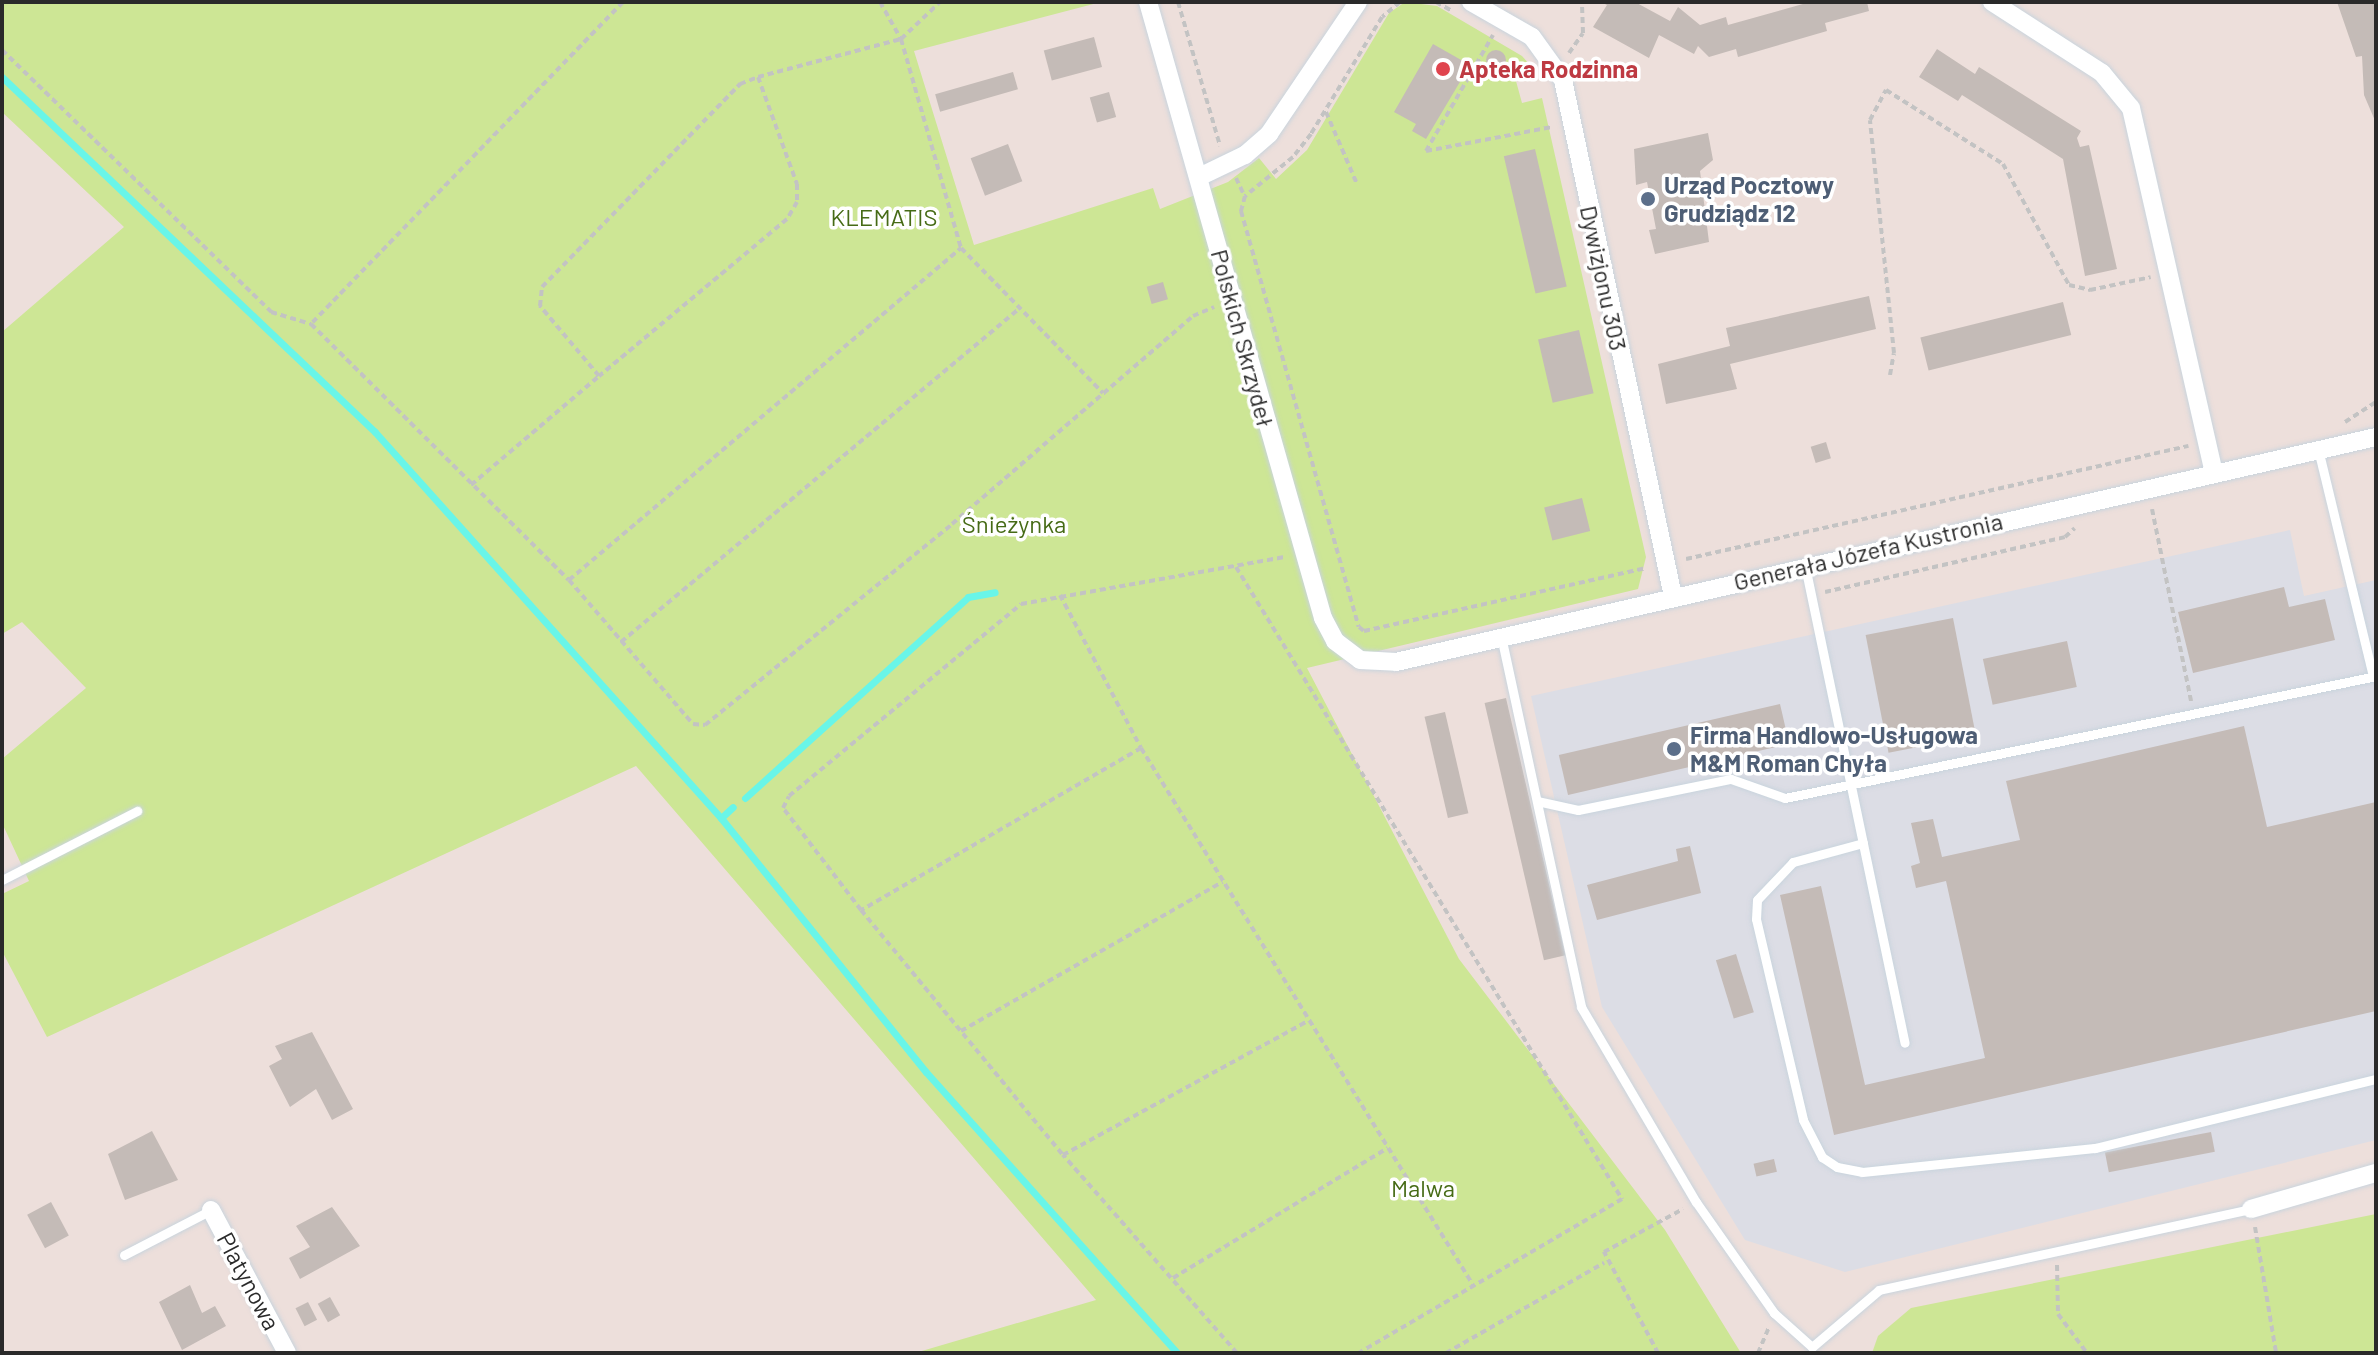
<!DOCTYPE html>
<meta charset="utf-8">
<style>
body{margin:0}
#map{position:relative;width:2378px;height:1355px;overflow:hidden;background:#eddfdb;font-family:Barlow,sans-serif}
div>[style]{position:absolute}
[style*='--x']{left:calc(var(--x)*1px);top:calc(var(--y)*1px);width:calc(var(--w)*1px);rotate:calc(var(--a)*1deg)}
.industrial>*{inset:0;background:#dcdde5}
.green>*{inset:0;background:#cde695}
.stream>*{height:7px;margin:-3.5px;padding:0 3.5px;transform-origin:3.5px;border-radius:3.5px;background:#69f5e8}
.building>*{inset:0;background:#c4bbb7;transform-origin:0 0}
.round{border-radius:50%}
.path>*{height:4px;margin-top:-2px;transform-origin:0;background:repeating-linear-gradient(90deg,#c3c3c3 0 6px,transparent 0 10px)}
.roads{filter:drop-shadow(0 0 2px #c9d4dd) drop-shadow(0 0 2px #c9d4dd)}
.lane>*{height:9px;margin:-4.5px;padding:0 4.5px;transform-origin:4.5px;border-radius:4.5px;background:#fff}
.street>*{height:18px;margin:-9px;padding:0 9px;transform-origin:9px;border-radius:9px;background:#fff}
.dots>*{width:22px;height:22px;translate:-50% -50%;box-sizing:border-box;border:4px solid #fff;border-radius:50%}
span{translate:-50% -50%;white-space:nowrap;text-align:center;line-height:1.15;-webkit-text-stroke:7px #fff;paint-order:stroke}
.health-label{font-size:24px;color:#be3a42;font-weight:700}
.left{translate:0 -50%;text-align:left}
.service-label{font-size:24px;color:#4e5e75;font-weight:700}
.park-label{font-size:24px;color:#466b16}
.street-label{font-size:24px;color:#2a2a2a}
.frame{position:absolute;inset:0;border:4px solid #2a2a2a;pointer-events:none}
</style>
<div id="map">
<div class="industrial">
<div style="clip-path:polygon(2290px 530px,2304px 596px,2376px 580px,2376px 1140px,1845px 1272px,1745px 1240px,1602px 1007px,1531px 696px)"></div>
</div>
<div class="green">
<div style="clip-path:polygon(2px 2px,1101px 2px,914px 51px,974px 245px,1153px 188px,1160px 209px,1228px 182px,1259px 158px,1276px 179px,1307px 150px,1389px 13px,1405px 2px,1437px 6px,1522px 56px,1529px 64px,1513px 70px,1522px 103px,1542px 98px,1646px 557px,1638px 589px,1307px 668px,1459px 959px,1665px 1230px,1741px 1353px,915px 1353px,1096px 1300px,636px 766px,47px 1037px,2px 951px,2px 894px,29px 881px,2px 823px,2px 759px,86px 688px,22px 622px,2px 634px,2px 332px,124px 227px,2px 112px)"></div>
<div style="clip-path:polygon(2376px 1214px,2376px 1353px,1872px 1353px,1878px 1336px,1911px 1308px)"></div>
</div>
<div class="stream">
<div style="--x:2;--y:77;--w:515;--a:43.58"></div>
<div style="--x:375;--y:432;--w:518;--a:48.13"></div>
<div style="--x:721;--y:818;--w:326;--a:51.1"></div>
<div style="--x:926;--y:1072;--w:377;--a:48.2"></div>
<div style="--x:745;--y:798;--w:300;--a:-42"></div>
<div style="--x:968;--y:597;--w:27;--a:-10"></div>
<div style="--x:721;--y:818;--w:16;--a:-43"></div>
</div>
<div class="building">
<div style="clip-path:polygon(1601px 2px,1635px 2px,1670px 21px,1678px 7px,1700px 25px,1726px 17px,1728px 25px,1810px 2px,1867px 2px,1869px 11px,1825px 23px,1827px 31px,1738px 57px,1736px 49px,1709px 57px,1698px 46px,1694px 54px,1659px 35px,1649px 58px,1593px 27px,1607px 5px)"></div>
<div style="clip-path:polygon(2337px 2px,2376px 2px,2376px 123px,2364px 95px,2362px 56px,2356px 57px)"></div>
<div style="left:1094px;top:37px;width:31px;height:52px;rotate:75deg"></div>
<div style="clip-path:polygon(1433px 44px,1470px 65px,1426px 139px,1412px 131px,1416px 124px,1394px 112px)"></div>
<div style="clip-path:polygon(1937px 49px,1975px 74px,1979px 67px,2081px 131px,2077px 138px,2080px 147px,2089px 145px,2117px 269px,2085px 276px,2063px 159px,1962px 95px,1958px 101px,1919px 77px)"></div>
<div class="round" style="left:1486px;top:50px;width:20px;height:20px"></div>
<div style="left:1013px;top:72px;width:18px;height:81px;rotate:74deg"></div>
<div style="left:1109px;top:92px;width:26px;height:20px;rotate:74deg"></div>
<div style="clip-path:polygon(1708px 133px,1713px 160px,1700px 171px,1709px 242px,1655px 254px,1649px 230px,1656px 229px,1647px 182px,1636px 185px,1634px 149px)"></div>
<div style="left:1008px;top:144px;width:40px;height:40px;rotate:69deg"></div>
<div style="left:1535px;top:149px;width:141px;height:32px;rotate:77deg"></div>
<div style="left:1163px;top:282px;width:18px;height:17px;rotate:74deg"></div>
<div style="clip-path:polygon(1869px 296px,1876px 329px,1730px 364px,1737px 389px,1666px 404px,1658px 364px,1730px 346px,1726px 328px)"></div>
<div style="left:2063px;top:302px;width:34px;height:147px;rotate:76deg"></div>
<div style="left:1579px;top:330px;width:65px;height:42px;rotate:77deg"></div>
<div style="left:1826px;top:442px;width:17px;height:16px;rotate:73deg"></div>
<div style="left:1582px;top:498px;width:34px;height:39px;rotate:76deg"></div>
<div style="clip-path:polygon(2284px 587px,2289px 607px,2325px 599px,2335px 640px,2193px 673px,2178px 612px)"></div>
<div style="left:1953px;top:618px;width:120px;height:89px;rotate:79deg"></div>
<div style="left:2067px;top:641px;width:47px;height:86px;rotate:78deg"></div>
<div style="left:1506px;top:698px;width:264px;height:22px;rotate:77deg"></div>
<div style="left:1780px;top:704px;width:41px;height:227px;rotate:77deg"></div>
<div style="left:1445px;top:712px;width:104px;height:21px;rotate:77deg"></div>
<div style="clip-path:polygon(2244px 726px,2267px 827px,2376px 802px,2376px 1011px,1834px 1135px,1780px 895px,1821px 886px,1865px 1085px,1985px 1058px,1946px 881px,1916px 888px,1911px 866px,1920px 863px,1911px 823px,1933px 819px,1942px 857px,2020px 840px,2006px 781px)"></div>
<div style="clip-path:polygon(1690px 846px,1701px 893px,1597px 920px,1587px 885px,1678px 861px,1676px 849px)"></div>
<div style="left:1736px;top:954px;width:61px;height:21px;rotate:73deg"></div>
<div style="clip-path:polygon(312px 1032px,353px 1109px,332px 1120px,316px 1089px,290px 1107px,269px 1066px,282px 1059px,275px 1046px)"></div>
<div style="clip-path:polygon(152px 1131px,178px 1180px,125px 1200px,108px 1154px)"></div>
<div style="left:2211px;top:1132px;width:20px;height:108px;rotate:79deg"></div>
<div style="left:1774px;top:1159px;width:13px;height:21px;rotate:77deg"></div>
<div style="left:51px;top:1202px;width:38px;height:27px;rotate:62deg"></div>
<div style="clip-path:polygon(332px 1207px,360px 1246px,300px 1279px,289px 1258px,310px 1247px,296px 1226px)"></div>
<div style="clip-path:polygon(190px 1285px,202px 1313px,215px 1306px,226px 1326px,182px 1350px,159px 1302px)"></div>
<div style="left:330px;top:1297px;width:21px;height:14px;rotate:61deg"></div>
<div style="left:308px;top:1302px;width:20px;height:14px;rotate:63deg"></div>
</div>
<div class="path">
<div style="--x:623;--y:2;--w:448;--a:134.1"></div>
<div style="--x:311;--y:324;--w:363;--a:44.8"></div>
<div style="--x:569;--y:580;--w:190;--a:49.3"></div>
<div style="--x:693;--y:724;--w:12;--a:5"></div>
<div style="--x:705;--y:725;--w:318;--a:-39.1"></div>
<div style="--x:952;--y:524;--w:318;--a:-40.8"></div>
<div style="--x:1193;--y:316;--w:23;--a:-23"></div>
<div style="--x:880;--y:2;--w:43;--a:60.4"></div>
<div style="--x:901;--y:39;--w:217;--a:74"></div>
<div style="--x:961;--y:248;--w:203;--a:45.6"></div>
<div style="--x:1178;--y:2;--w:150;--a:73.7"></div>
<div style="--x:1400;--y:2;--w:23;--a:140"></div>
<div style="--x:1382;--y:17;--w:137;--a:121.3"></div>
<div style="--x:1311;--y:134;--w:29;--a:128"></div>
<div style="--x:1293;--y:157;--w:62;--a:140.9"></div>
<div style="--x:1245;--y:196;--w:16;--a:105"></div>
<div style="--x:1241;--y:211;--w:432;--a:74.2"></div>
<div style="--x:1359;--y:627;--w:6;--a:39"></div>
<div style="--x:1364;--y:631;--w:289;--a:-12.6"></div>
<div style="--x:1436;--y:2;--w:18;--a:29"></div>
<div style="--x:2;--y:50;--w:376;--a:44.2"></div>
<div style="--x:271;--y:312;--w:42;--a:16.7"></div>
<div style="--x:1569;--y:53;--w:24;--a:-55"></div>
<div style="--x:1583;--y:33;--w:31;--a:-92"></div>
<div style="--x:758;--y:77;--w:114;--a:70"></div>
<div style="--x:797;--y:184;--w:18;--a:90"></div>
<div style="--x:797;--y:202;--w:20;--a:120"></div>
<div style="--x:787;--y:219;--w:245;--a:140.1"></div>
<div style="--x:599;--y:376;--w:92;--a:-130.1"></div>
<div style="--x:540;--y:306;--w:19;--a:-84"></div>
<div style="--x:542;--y:287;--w:284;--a:-45.7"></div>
<div style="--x:740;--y:84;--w:19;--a:-21"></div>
<div style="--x:758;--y:77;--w:148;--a:-14.9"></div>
<div style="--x:901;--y:39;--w:54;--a:-43.5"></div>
<div style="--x:1326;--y:112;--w:78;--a:66.7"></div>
<div style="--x:1426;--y:151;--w:128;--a:-10.8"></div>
<div style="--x:1426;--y:151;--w:134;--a:-60"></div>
<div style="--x:1236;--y:178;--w:19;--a:65"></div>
<div style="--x:1890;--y:375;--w:22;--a:-80"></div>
<div style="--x:1894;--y:353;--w:234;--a:-95.9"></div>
<div style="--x:1870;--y:120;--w:34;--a:-62"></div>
<div style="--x:1886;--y:90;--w:138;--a:32.3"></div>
<div style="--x:2003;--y:164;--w:138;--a:61.4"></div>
<div style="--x:2069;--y:285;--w:22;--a:13"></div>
<div style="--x:2090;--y:290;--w:62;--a:-12"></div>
<div style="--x:2345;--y:422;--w:37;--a:-33"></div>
<div style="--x:471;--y:485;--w:168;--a:-40.4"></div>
<div style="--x:2152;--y:509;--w:196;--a:78.5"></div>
<div style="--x:1686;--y:559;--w:515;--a:-12.69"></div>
<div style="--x:1236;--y:567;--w:741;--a:58.59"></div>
<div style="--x:1622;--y:1199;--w:306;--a:149.7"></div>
<div style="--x:569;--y:580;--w:514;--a:-40.26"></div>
<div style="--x:1825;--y:592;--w:246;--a:-12.9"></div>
<div style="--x:2065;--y:537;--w:13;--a:-42"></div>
<div style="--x:1060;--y:595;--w:173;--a:62.1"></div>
<div style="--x:1141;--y:748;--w:631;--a:58.27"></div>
<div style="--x:621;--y:642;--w:520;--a:-39.93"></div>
<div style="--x:1141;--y:748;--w:323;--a:149.9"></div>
<div style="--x:861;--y:910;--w:128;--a:-127.4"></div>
<div style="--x:783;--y:808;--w:13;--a:-63"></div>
<div style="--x:789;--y:796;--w:301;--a:-39.6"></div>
<div style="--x:1021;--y:604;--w:269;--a:-10.1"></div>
<div style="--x:861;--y:910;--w:318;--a:50.5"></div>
<div style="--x:961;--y:1031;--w:301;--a:-29.7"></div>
<div style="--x:2255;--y:1227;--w:128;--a:80.5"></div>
<div style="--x:2057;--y:1265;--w:49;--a:88.8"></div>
<div style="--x:2058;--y:1314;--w:49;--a:53.4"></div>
<div style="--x:1173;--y:1278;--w:251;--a:-31.2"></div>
<div style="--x:1237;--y:1353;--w:264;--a:-131.3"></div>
<div style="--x:1063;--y:1155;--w:279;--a:-28.7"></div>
<div style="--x:1446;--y:1353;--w:182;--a:-29.7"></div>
<div style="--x:1658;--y:1353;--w:115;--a:-118.1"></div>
<div style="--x:1604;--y:1252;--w:90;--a:-28.6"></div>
<div style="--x:1758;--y:1353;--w:28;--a:-67"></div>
</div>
<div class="roads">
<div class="lane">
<div style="--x:2318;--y:449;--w:234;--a:76.4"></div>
<div style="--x:1805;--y:566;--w:487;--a:78.2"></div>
<div style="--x:1501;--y:636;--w:380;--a:77.8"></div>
<div style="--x:1581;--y:1007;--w:226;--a:59.5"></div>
<div style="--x:1696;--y:1202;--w:136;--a:54.9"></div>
<div style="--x:1774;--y:1313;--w:51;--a:41.8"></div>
<div style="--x:1812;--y:1347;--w:88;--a:-40.4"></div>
<div style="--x:1879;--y:1290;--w:381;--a:-12.3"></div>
<div style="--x:1537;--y:801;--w:42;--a:12.4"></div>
<div style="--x:1578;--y:810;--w:156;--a:-11.5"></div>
<div style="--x:1731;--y:779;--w:57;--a:19.4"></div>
<div style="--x:1785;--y:798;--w:603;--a:-11.66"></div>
<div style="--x:1863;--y:843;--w:73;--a:164.8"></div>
<div style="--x:1793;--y:862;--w:52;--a:133.5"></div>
<div style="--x:1757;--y:900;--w:19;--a:93"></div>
<div style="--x:1756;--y:919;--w:206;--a:76.8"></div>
<div style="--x:1803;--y:1120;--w:42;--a:62.8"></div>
<div style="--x:1822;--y:1157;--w:18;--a:34"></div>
<div style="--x:1837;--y:1167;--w:25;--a:11"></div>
<div style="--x:1862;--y:1172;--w:234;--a:-5.9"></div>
<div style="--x:2095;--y:1148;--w:289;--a:-13.8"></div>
<div style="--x:2;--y:880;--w:152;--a:-27.1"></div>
<div style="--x:124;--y:1255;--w:98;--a:-27.3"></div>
</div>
<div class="street">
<div style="--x:1148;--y:2;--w:640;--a:74.14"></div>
<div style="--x:1323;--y:618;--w:26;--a:62"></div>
<div style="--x:1335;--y:641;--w:31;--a:37"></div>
<div style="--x:1360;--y:660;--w:36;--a:3"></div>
<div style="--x:1396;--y:662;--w:1005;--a:-12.93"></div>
<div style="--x:1471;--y:2;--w:70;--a:29.8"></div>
<div style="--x:1532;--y:37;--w:53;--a:54.2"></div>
<div style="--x:1563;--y:80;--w:528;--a:77.97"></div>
<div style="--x:1992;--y:2;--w:131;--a:32.8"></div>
<div style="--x:2102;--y:73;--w:45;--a:50.4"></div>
<div style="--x:2131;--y:108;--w:371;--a:77.2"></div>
<div style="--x:1199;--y:177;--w:51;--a:-25.6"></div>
<div style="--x:1245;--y:155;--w:32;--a:-41"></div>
<div style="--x:1269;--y:134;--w:159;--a:-56"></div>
<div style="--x:2251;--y:1209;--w:130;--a:-16.1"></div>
<div style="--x:211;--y:1210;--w:162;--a:62"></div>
</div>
</div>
<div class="dots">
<div style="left:1443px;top:69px;background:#e0444e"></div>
<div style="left:1648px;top:199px;background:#5c6f8a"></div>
<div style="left:1674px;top:749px;background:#5c6f8a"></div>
</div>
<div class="health-label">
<span class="left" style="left:1459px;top:69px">Apteka Rodzinna</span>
</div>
<div class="service-label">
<span class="left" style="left:1664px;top:199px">Urząd Pocztowy<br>Grudziądz 12</span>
<span class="left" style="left:1690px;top:749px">Firma Handlowo-Usługowa<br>M&amp;M Roman Chyła</span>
</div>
<div class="park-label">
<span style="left:884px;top:217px">KLEMATIS</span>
<span style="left:1014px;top:524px">Śnieżynka</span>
<span style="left:1423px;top:1188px">Malwa</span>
</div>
<div class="street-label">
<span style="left:1604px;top:278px;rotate:78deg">Dywizjonu 303</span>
<span style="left:1243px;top:338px;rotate:75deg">Polskich Skrzydeł</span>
<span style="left:1868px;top:551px;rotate:-13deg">Generała Józefa Kustronia</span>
<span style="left:249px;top:1281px;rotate:62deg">Platynowa</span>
</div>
<div class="frame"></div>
</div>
